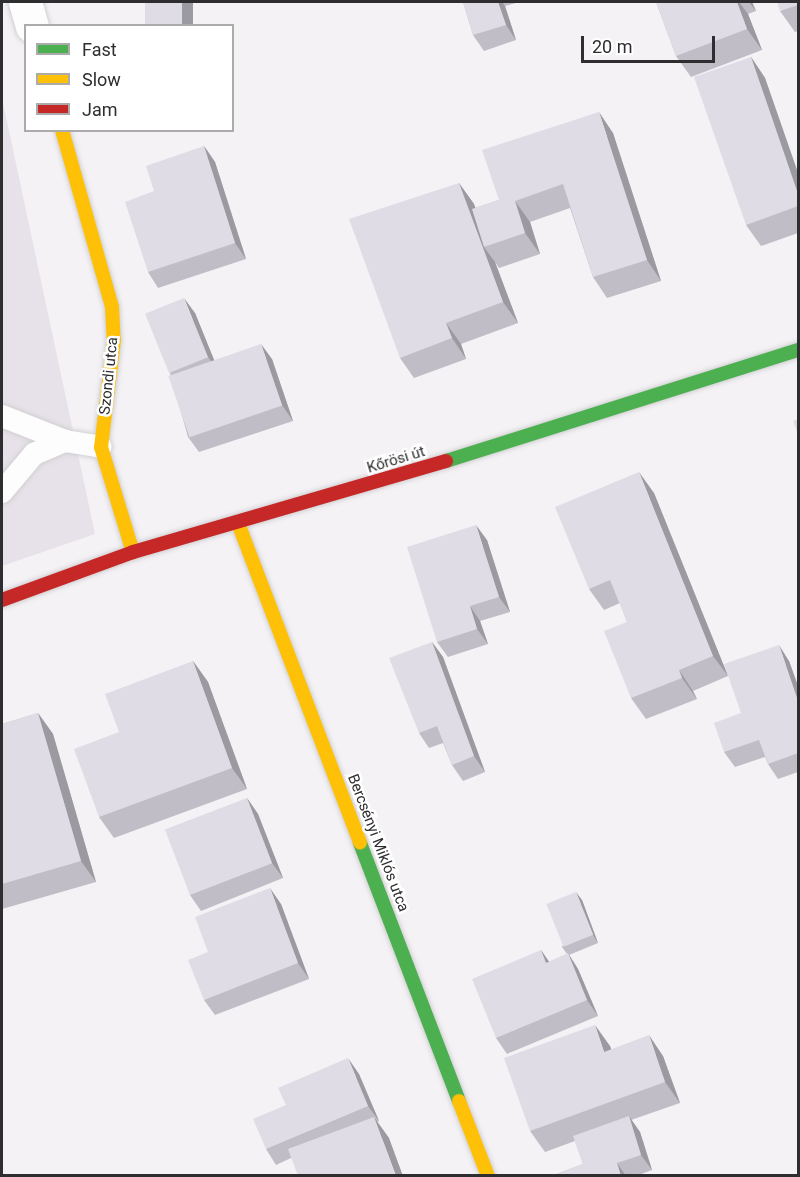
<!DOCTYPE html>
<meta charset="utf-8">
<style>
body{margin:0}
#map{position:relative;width:800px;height:1177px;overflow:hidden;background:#f4f2f5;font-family:Roboto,sans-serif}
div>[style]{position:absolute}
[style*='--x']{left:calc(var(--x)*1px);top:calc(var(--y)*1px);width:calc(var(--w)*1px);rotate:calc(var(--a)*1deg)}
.built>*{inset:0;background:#e7e2e9}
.roads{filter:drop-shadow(0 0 2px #d1d0d2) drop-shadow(0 0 2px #d1d0d2)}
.lane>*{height:22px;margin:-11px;padding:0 11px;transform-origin:11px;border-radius:11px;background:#fdfdfe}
.street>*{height:33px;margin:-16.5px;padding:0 16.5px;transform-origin:16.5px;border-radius:16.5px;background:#fdfdfe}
.fast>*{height:14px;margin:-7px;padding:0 7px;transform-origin:7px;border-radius:7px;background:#4caf50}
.slow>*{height:14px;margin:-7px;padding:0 7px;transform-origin:7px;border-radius:7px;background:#ffc107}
.jam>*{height:14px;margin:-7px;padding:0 7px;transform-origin:7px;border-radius:7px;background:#c62828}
.wall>*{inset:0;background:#c0bdc6}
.shaded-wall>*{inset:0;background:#9c9aa1;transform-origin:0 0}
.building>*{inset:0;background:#dfdce6;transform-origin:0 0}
span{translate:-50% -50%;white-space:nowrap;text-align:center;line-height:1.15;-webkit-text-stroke:5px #fff;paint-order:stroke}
.street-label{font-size:15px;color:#2e2d2f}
.frame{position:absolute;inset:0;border:3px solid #2e2d2f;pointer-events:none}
.legend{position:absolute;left:24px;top:24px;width:210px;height:108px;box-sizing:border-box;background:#fff;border:2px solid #ababac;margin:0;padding:8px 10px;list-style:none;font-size:18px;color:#2e2d2f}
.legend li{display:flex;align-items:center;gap:12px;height:30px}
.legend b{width:30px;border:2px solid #ababac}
.scale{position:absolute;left:581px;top:36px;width:134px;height:27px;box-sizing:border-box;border:3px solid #2e2d2f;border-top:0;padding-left:8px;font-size:18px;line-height:21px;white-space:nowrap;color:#2e2d2f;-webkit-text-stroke:4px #fff;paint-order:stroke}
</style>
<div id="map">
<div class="built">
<div style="clip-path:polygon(2px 98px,95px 534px,2px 566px)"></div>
</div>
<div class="roads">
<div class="lane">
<div style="--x:2;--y:416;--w:68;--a:21.6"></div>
<div style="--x:2;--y:492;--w:50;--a:-49.9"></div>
<div style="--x:34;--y:454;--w:34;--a:-23"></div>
<div style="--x:65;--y:441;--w:36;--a:9"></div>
</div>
<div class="street">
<div style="--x:25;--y:2;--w:25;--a:74"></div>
</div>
<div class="fast">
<div style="--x:446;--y:461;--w:369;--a:-17.5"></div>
<div style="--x:360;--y:843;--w:276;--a:69"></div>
</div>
<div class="slow">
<div style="--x:62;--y:130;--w:184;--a:74.2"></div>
<div style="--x:112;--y:307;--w:33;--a:87"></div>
<div style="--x:114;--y:340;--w:108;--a:96.9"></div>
<div style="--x:101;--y:447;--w:110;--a:73.1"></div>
<div style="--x:238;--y:523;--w:342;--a:69.1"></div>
<div style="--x:459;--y:1101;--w:80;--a:68.9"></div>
</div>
<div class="jam">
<div style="--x:2;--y:600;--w:140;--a:-20.1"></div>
<div style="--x:133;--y:552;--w:326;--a:-16.2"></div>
</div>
</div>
<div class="wall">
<div style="clip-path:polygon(463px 2px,519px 2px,505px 6px,516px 40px,484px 51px,473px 35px)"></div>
<div style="clip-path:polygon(656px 2px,752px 2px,756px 11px,748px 14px,762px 50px,691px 77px,676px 56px)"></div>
<div style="clip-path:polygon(798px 2px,798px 31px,795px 32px,780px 11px)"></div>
<div style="clip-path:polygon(751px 57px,765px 78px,798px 173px,798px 233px,761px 246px,746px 225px)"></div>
<div style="clip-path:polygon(613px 133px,661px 281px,607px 298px,593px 277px,570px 208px,530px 222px,540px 254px,499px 268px,495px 262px,518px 323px,461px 344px,466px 359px,414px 378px,400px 358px,459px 183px,474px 204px,475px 208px,499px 200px)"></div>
<div style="clip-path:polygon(204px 146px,215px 162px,246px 259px,158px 288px,148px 272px,154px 191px)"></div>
<div style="clip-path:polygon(195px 313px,214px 360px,272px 359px,293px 421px,199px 452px,188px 437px,170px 373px)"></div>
<div style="clip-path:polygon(654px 493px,728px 676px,693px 691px,697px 699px,646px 719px,631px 698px,627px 622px,620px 603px,604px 610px,589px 589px)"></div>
<div style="clip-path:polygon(487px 540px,510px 612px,480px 621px,488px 644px,448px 657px,437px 642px)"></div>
<div style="clip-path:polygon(432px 642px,443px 657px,485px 772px,463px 781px,452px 765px,443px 743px,429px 748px,419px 733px)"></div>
<div style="clip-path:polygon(193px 661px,208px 682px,247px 789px,114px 838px,99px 817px,119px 732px)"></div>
<div style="clip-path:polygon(789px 661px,798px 686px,798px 772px,778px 779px,768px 764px,765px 757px,735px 767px,724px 752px,741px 713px)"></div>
<div style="clip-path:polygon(38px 713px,53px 734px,96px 882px,2px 909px,2px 724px)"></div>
<div style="clip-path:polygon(247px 798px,258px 814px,283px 878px,201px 911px,190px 895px)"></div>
<div style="clip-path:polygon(582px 900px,598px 943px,569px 955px,578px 969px,598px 1016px,507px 1054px,496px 1038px,541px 950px,549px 962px,567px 954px,562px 947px)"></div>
<div style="clip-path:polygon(281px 904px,309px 979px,215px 1015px,204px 1000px,208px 952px)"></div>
<div style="clip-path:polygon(610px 1046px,611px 1049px,663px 1056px,680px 1103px,631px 1120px,640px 1132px,652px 1170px,636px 1176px,551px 1176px,583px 1164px,575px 1141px,545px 1152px,530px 1131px)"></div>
<div style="clip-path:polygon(359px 1074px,379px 1121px,377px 1122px,389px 1138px,291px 1158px,276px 1165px,266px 1149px)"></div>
</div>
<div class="shaded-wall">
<div style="left:182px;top:2px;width:11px;height:24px"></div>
<div style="clip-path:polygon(498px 2px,502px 2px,505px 6px,516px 40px,506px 25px)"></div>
<div style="clip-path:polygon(737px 2px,739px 2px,748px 14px,762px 50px,747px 29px)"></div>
<div style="clip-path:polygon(749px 2px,752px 2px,756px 11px)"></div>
<div style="clip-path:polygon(751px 57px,765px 78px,798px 173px,798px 194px)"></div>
<div style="clip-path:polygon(599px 112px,613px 133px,661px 281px,647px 260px)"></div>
<div style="clip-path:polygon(204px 146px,215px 162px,246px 259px,235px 243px)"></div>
<div style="clip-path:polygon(459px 183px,474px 204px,489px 245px,484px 247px,495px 262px,518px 323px,503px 302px)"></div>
<div style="clip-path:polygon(515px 201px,530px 222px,540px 254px,525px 233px)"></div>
<div style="clip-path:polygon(184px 298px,195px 313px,219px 372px,208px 357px)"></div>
<div style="clip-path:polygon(446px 323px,461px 344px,466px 359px,452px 338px)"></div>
<div style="clip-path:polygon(261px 344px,272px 359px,293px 421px,282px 405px)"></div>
<div style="clip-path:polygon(639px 472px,654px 493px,728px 676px,713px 656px)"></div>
<div style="clip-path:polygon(476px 525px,487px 540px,510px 612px,499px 597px)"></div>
<div style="clip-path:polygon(470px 606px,480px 621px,488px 644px,477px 629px)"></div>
<div style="clip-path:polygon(432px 642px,443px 657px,485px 772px,474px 756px)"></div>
<div style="clip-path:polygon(779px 645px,789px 661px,798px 686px,798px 701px)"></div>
<div style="clip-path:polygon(193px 661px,208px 682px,247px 789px,232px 768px)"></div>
<div style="clip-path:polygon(679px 670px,693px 691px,697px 699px,682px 678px)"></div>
<div style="clip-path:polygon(38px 713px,53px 734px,96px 882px,81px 861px)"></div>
<div style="clip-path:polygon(247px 798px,258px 814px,283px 878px,272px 863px)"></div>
<div style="clip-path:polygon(270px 888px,281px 904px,309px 979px,298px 963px)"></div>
<div style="clip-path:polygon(576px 892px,582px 900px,598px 943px,593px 935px)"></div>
<div style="clip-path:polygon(541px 950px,552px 966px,546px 963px)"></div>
<div style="clip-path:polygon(568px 953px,578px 969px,598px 1016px,587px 1000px)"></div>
<div style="clip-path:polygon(595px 1025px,610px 1046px,619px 1072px,604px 1052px)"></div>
<div style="clip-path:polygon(649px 1035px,663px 1056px,680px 1103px,665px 1082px)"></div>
<div style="clip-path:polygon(348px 1058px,359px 1074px,379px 1121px,368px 1106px)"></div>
<div style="clip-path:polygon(629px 1116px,640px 1132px,652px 1170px,641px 1155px)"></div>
<div style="clip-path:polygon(374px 1117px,389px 1138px,403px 1176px,396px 1176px)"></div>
<div style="clip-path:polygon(617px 1163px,626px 1176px,621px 1176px)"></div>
</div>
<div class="building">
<div style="left:145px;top:2px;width:37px;height:24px"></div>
<div style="clip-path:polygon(463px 2px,498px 2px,506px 25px,473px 35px)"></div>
<div style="clip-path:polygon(656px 2px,737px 2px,747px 29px,676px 56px)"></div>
<div style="clip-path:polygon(777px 2px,798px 2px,798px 5px,780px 11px)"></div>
<div style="clip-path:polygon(751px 57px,798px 194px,798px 206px,746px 225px,694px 77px)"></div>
<div style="clip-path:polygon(599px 112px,647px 260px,593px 277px,563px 184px,515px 201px,525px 233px,484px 247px,472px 209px,499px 200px,482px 150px)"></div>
<div style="clip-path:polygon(204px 146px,235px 243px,148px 272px,125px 202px,154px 191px,146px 166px)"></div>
<div style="clip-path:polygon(459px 183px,503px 302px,446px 323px,452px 338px,400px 358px,349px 219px)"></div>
<div style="left:184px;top:298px;width:64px;height:42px;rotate:68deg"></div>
<div style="left:261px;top:344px;width:65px;height:98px;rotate:71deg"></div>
<div style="clip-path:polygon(798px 419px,798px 434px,793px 421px)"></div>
<div style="clip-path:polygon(639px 472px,713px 656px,679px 670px,682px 678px,631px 698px,604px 631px,627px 622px,610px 580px,589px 589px,555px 507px)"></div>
<div style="clip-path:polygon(476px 525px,499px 597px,470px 606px,477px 629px,437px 642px,407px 547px)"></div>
<div style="clip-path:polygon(432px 642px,474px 756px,452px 765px,437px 726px,419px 733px,389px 658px)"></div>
<div style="clip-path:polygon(779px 645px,798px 701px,798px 753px,768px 764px,759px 740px,724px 752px,714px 723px,741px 713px,724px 664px)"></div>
<div style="clip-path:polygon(193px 661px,232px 768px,99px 817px,74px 749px,119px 732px,105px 694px)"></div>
<div style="clip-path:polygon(38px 713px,81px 861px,2px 884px,2px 724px)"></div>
<div style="left:247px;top:798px;width:70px;height:88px;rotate:69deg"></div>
<div style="clip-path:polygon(270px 888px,298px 963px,204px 1000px,188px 960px,208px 952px,195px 917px)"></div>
<div style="left:576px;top:892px;width:46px;height:32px;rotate:68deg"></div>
<div style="clip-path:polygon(541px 950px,546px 963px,568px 953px,587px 1000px,496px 1038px,472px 979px)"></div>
<div style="clip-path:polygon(595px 1025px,604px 1052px,649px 1035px,665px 1082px,530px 1131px,504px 1058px)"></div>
<div style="clip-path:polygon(348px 1058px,368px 1106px,266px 1149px,253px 1119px,286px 1105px,278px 1088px)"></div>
<div style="clip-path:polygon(629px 1116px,641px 1155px,617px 1163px,621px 1176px,551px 1176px,583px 1164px,573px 1136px)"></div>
<div style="clip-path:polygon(374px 1117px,396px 1176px,298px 1176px,288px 1149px)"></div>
</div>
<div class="street-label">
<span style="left:109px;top:376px;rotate:-84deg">Szondi utca</span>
<span style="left:396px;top:460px;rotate:-17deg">Kőrösi út</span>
<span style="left:378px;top:843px;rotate:69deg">Bercsényi Miklós utca</span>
</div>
<div class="frame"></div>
<ul class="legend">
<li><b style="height:8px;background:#4caf50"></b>Fast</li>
<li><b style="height:8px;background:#ffc107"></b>Slow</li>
<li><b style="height:8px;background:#c62828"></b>Jam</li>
</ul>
<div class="scale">20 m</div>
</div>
